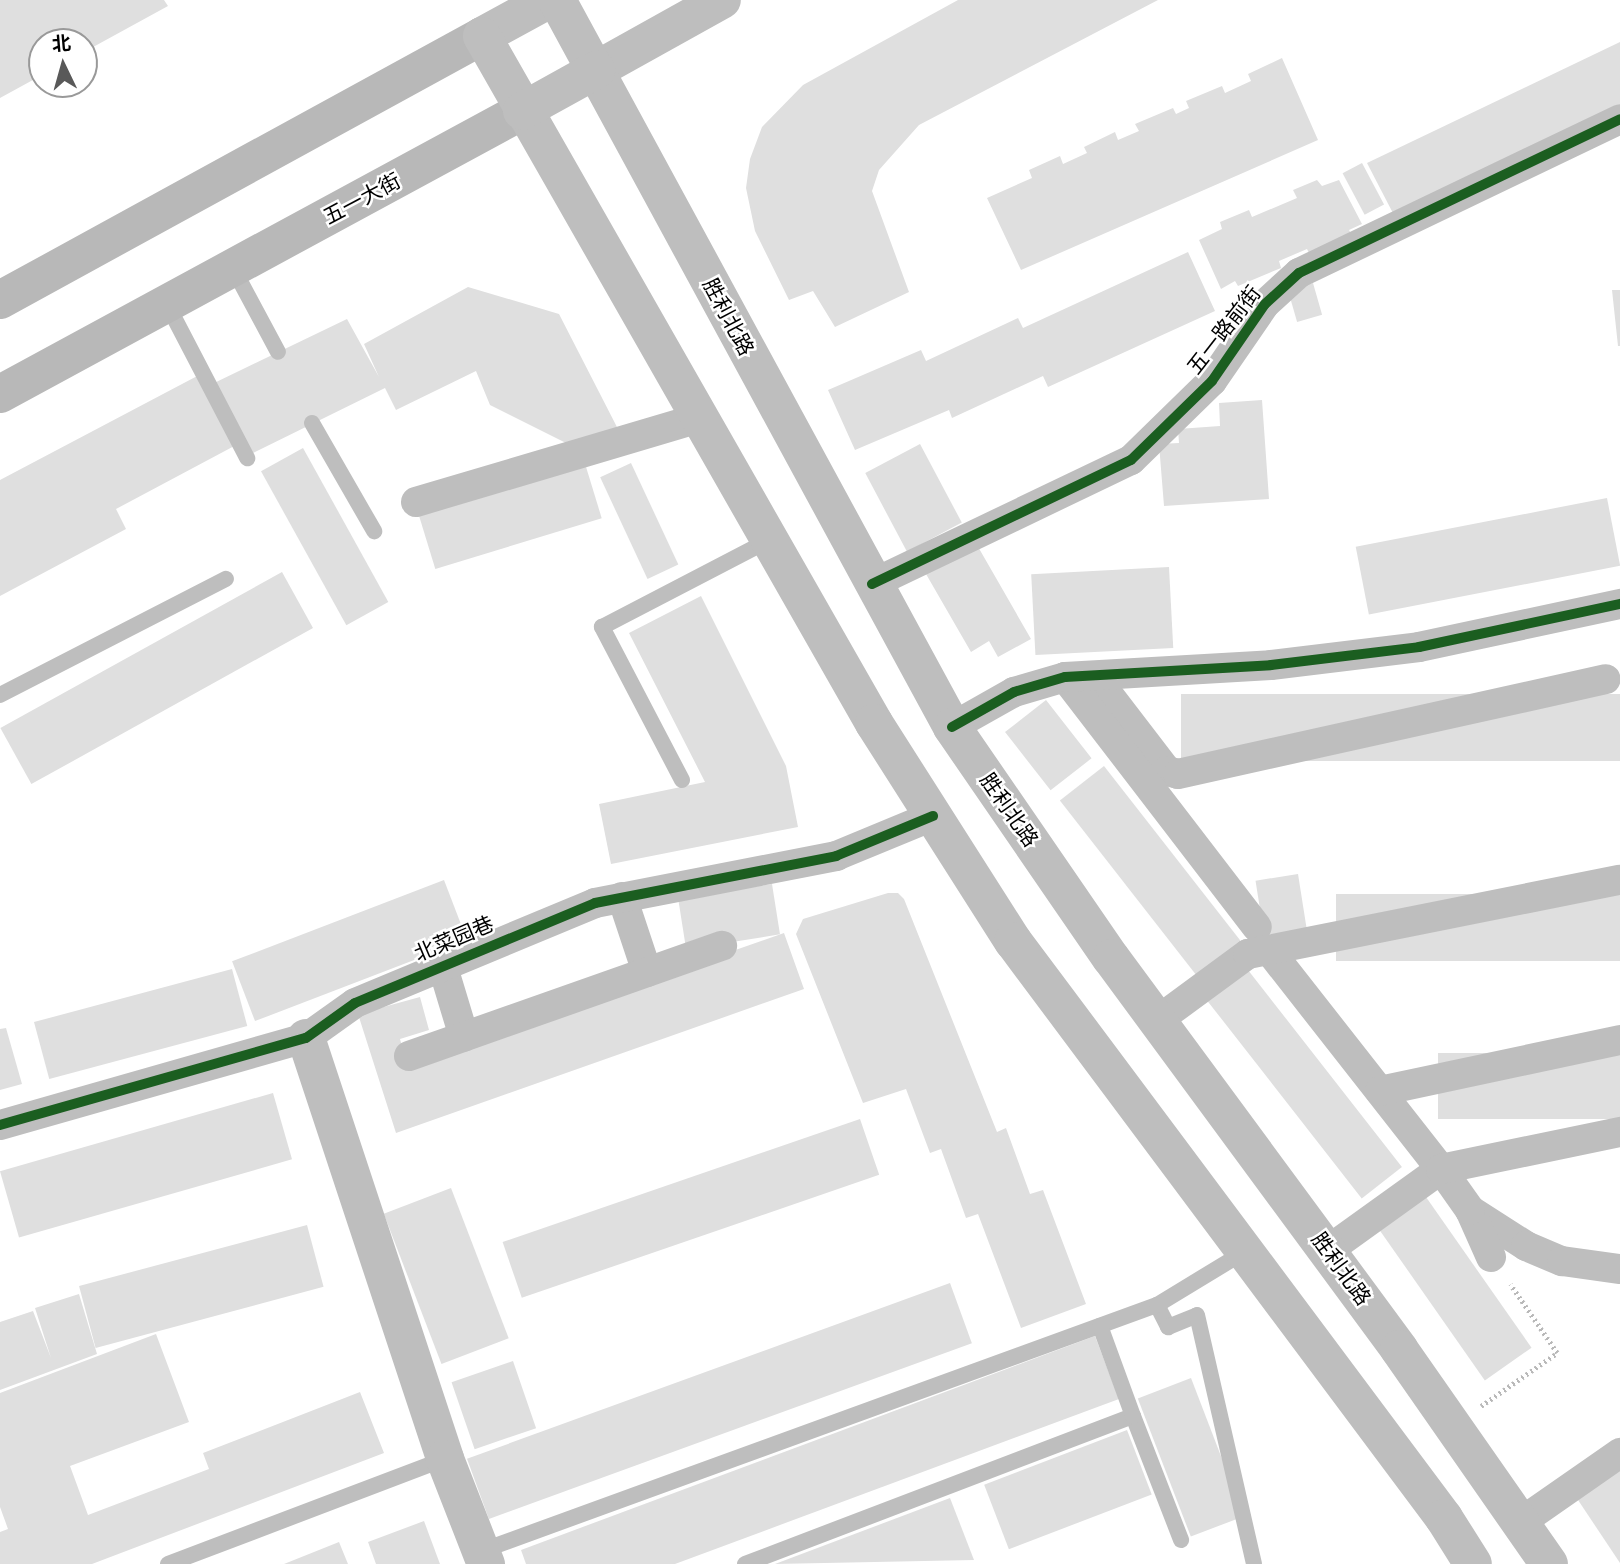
<!DOCTYPE html>
<meta charset="utf-8">
<style>
body{margin:0}
#map{position:relative;width:1620px;height:1564px;overflow:hidden;background:#fff;font-family:"Nunito Sans","Noto Sans SC",sans-serif}
div>[style]{position:absolute}
[style*='--x']{left:calc(var(--x)*1px);top:calc(var(--y)*1px);width:calc(var(--w)*1px);rotate:calc(var(--a)*1deg)}
.building>*{inset:0;background:#dfdfdf;transform-origin:0 0}
.path>*{height:4.5px;margin-top:-2.25px;transform-origin:0;background:repeating-linear-gradient(90deg,#b9b9b9 0 2px,transparent 0 5.5px)}
.service>*{height:16px;margin:-8px;padding:0 8px;transform-origin:8px;border-radius:8px;background:#bebebe}
.minor>*{height:30px;margin:-15px;padding:0 15px;transform-origin:15px;border-radius:15px;background:#bebebe}
.tertiary>*{height:38px;margin:-19px;padding:0 19px;transform-origin:19px;border-radius:19px;background:#bebebe}
.secondary>*{height:38px;margin:-19px;padding:0 19px;transform-origin:19px;border-radius:19px;background:#b8b8b8}
.primary>*{height:38px;margin:-19px;padding:0 19px;transform-origin:19px;border-radius:19px;background:#bebebe}
.trunk>*{height:38px;margin:-19px;padding:0 19px;transform-origin:19px;border-radius:19px;background:#bebebe}
.cycleway>*{height:10px;margin:-5px;padding:0 5px;transform-origin:5px;border-radius:5px;background:#1b5e20}
span{translate:-50% -50%;white-space:nowrap;text-align:center;line-height:1.15;-webkit-text-stroke:5px #fff;paint-order:stroke}
.street-label{font-size:21px;color:#000}
.north{position:absolute;left:28px;top:28px;width:70px;height:70px;box-sizing:border-box;background:#fff;border:2px solid #999;border-radius:50%;rotate:355deg;font-size:19px;font-weight:700;line-height:28px;text-align:center;color:#000}
.north::after{content:'';display:block;margin:auto;width:24px;height:32px;background:#595959;clip-path:polygon(50% 0,100% 100%,50% 72%,0 100%)}
</style>
<div id="map">
<div class="building">
<div style="clip-path:polygon(0 0,164px 0,168px 6px,84px 52px,84px 42px,42px 42px,42px 75px,0 98px)"></div>
<div style="clip-path:polygon(958px 0,1158px 0,919px 125px,879px 170px,872px 191px,909px 292px,835px 327px,813px 291px,789px 300px,755px 231px,746px 188px,750px 159px,762px 127px,803px 85px)"></div>
<div style="clip-path:polygon(1620px 42px,1620px 109px,1396px 219px,1367px 163px)"></div>
<div style="clip-path:polygon(1282px 58px,1318px 140px,1021px 270px,987px 198px,1032px 178px,1029px 170px,1060px 156px,1063px 164px,1087px 153px,1084px 147px,1115px 132px,1118px 140px,1139px 131px,1135px 124px,1173px 108px,1176px 114px,1189px 108px,1186px 101px,1222px 86px,1225px 93px,1251px 81px,1248px 74px)"></div>
<div style="left:1362px;top:163px;width:47px;height:22px;rotate:62deg"></div>
<div style="clip-path:polygon(1317px 180px,1322px 186px,1339px 180px,1362px 224px,1349px 230px,1353px 237px,1310px 255px,1307px 249px,1279px 261px,1281px 268px,1238px 286px,1235px 281px,1221px 289px,1199px 240px,1222px 229px,1220px 222px,1249px 210px,1252px 217px,1297px 198px,1293px 190px)"></div>
<div style="clip-path:polygon(1188px 252px,1215px 311px,1048px 387px,1043px 376px,952px 418px,949px 410px,855px 450px,828px 390px,921px 350px,926px 361px,1018px 318px,1023px 328px)"></div>
<div style="left:1313px;top:283px;width:33px;height:26px;rotate:74deg"></div>
<div style="clip-path:polygon(468px 287px,559px 314px,619px 431px,580px 450px,490px 405px,476px 371px,396px 410px,385px 388px,247px 456px,210px 385px,347px 319px,379px 377px,364px 344px)"></div>
<div style="clip-path:polygon(1612px 290px,1620px 290px,1620px 346px,1618px 346px)"></div>
<div style="clip-path:polygon(201px 374px,238px 444px,116px 509px,126px 529px,0 596px,0 480px)"></div>
<div style="clip-path:polygon(1262px 400px,1269px 499px,1164px 506px,1159px 444px,1179px 443px,1178px 429px,1220px 426px,1219px 403px)"></div>
<div style="left:920px;top:444px;width:89px;height:62px;rotate:62deg"></div>
<div style="left:303px;top:448px;width:176px;height:48px;rotate:61deg"></div>
<div style="left:583px;top:457px;width:64px;height:174px;rotate:73deg"></div>
<div style="left:631px;top:463px;width:112px;height:34px;rotate:65deg"></div>
<div style="left:1607px;top:498px;width:69px;height:256px;rotate:79deg"></div>
<div style="clip-path:polygon(977px 545px,1031px 639px,998px 657px,989px 641px,971px 652px,926px 574px)"></div>
<div style="left:1169px;top:567px;width:81px;height:138px;rotate:87deg"></div>
<div style="left:282px;top:572px;width:64px;height:322px;rotate:61deg"></div>
<div style="clip-path:polygon(701px 596px,786px 766px,798px 827px,611px 864px,599px 804px,705px 782px,629px 633px)"></div>
<div style="left:1620px;top:694px;width:67px;height:439px;rotate:90deg"></div>
<div style="left:1046px;top:700px;width:74px;height:52px;rotate:52deg"></div>
<div style="left:1104px;top:766px;width:223px;height:56px;rotate:52deg"></div>
<div style="left:1298px;top:874px;width:63px;height:43px;rotate:81deg"></div>
<div style="left:444px;top:880px;width:64px;height:227px;rotate:69deg"></div>
<div style="left:772px;top:884px;width:51px;height:95px;rotate:81deg"></div>
<div style="clip-path:polygon(888px 893px,898px 893px,904px 899px,997px 1132px,1006px 1128px,1030px 1194px,1043px 1190px,1086px 1304px,1021px 1328px,978px 1214px,966px 1218px,941px 1149px,930px 1153px,906px 1089px,863px 1103px,796px 934px,803px 919px)"></div>
<div style="left:1620px;top:894px;width:67px;height:284px;rotate:90deg"></div>
<div style="clip-path:polygon(784px 933px,804px 989px,396px 1133px,358px 1014px,420px 997px,429px 1030px,400px 1039px,407px 1065px)"></div>
<div style="left:232px;top:969px;width:59px;height:205px;rotate:75deg"></div>
<div style="left:1248px;top:970px;width:250px;height:51px;rotate:52deg"></div>
<div style="clip-path:polygon(6px 1028px,22px 1084px,0 1090px,0 1029px)"></div>
<div style="left:1620px;top:1053px;width:66px;height:182px;rotate:90deg"></div>
<div style="left:273px;top:1093px;width:69px;height:284px;rotate:74deg"></div>
<div style="left:860px;top:1119px;width:59px;height:378px;rotate:71deg"></div>
<div style="left:451px;top:1188px;width:161px;height:72px;rotate:69deg"></div>
<div style="left:1426px;top:1197px;width:184px;height:57px;rotate:55deg"></div>
<div style="left:307px;top:1225px;width:64px;height:236px;rotate:75deg"></div>
<div style="left:950px;top:1283px;width:64px;height:514px;rotate:70deg"></div>
<div style="clip-path:polygon(79px 1294px,97px 1354px,0 1390px,0 1322px,33px 1311px,51px 1358px,35px 1308px)"></div>
<div style="clip-path:polygon(156px 1334px,189px 1422px,70px 1466px,88px 1515px,209px 1469px,203px 1453px,360px 1392px,384px 1453px,92px 1564px,0 1564px,0 1532px,8px 1529px,0 1507px,0 1393px)"></div>
<div style="clip-path:polygon(1095px 1336px,1119px 1399px,675px 1564px,526px 1564px,521px 1550px)"></div>
<div style="left:513px;top:1361px;width:71px;height:65px;rotate:71deg"></div>
<div style="left:1191px;top:1378px;width:148px;height:57px;rotate:69deg"></div>
<div style="left:1127px;top:1430px;width:69px;height:153px;rotate:69deg"></div>
<div style="clip-path:polygon(1620px 1467px,1620px 1563px,1576px 1497px)"></div>
<div style="clip-path:polygon(950px 1498px,974px 1560px,775px 1564px)"></div>
<div style="clip-path:polygon(424px 1521px,440px 1564px,376px 1564px,368px 1542px)"></div>
<div style="clip-path:polygon(339px 1542px,348px 1564px,284px 1564px)"></div>
</div>
<div class="path">
<div style="--x:1481;--y:1406;--w:93;--a:-34.9"></div>
<div style="--x:1557;--y:1353;--w:83;--a:-124.3"></div>
</div>
<div class="service">
<div style="--x:233;--y:268;--w:95;--a:61.8"></div>
<div style="--x:167;--y:304;--w:174;--a:62.5"></div>
<div style="--x:312;--y:423;--w:125;--a:60.1"></div>
<div style="--x:0;--y:695;--w:254;--a:-27.2"></div>
<div style="--x:682;--y:780;--w:173;--a:-117.6"></div>
<div style="--x:602;--y:627;--w:188;--a:-27.5"></div>
<div style="--x:1157;--y:1305;--w:25;--a:63"></div>
<div style="--x:1168;--y:1327;--w:31;--a:-22"></div>
<div style="--x:1197;--y:1315;--w:255;--a:77.1"></div>
<div style="--x:1133;--y:1416;--w:133;--a:68.8"></div>
<div style="--x:481;--y:1551;--w:719;--a:-20"></div>
<div style="--x:1157;--y:1305;--w:102;--a:-31.3"></div>
<div style="--x:168;--y:1564;--w:296;--a:-20.8"></div>
<div style="--x:745;--y:1564;--w:415;--a:-20.9"></div>
<div style="--x:1133;--y:1416;--w:96;--a:-110.1"></div>
</div>
<div class="minor">
<div style="--x:416;--y:502;--w:295;--a:-16.5"></div>
<div style="--x:872;--y:584;--w:287;--a:-25.6"></div>
<div style="--x:1131;--y:460;--w:113;--a:-44.3"></div>
<div style="--x:1212;--y:381;--w:93;--a:-55.5"></div>
<div style="--x:1265;--y:304;--w:46;--a:-42.4"></div>
<div style="--x:1299;--y:273;--w:356;--a:-25.6"></div>
<div style="--x:1094;--y:676;--w:120;--a:52.5"></div>
<div style="--x:1167;--y:771;--w:11;--a:15"></div>
<div style="--x:1178;--y:774;--w:438;--a:-12.5"></div>
<div style="--x:1065;--y:677;--w:315;--a:52.5"></div>
<div style="--x:952;--y:727;--w:71;--a:-29.4"></div>
<div style="--x:1014;--y:692;--w:53;--a:-16.4"></div>
<div style="--x:1065;--y:677;--w:206;--a:-3.3"></div>
<div style="--x:1271;--y:665;--w:149;--a:-6.9"></div>
<div style="--x:1419;--y:647;--w:206;--a:-12.1"></div>
<div style="--x:622;--y:897;--w:79;--a:71.6"></div>
<div style="--x:1269;--y:950;--w:278;--a:51.9"></div>
<div style="--x:1441;--y:1169;--w:140;--a:144.3"></div>
<div style="--x:442;--y:964;--w:76;--a:73.2"></div>
<div style="--x:1158;--y:1020;--w:112;--a:-36.3"></div>
<div style="--x:1248;--y:954;--w:379;--a:-11.3"></div>
<div style="--x:409;--y:1056;--w:332;--a:-19.4"></div>
<div style="--x:1380;--y:1091;--w:245;--a:-12"></div>
<div style="--x:0;--y:1125;--w:318;--a:-15.9"></div>
<div style="--x:306;--y:1038;--w:60;--a:-35.5"></div>
<div style="--x:355;--y:1003;--w:260;--a:-22.6"></div>
<div style="--x:595;--y:903;--w:246;--a:-11"></div>
<div style="--x:836;--y:856;--w:105;--a:-22.4"></div>
<div style="--x:1470;--y:1210;--w:67;--a:32.7"></div>
<div style="--x:1526;--y:1246;--w:39;--a:23"></div>
<div style="--x:1562;--y:1261;--w:59;--a:7.9"></div>
<div style="--x:1491;--y:1257;--w:51;--a:-114.1"></div>
<div style="--x:1470;--y:1210;--w:50;--a:-125.3"></div>
<div style="--x:1441;--y:1169;--w:183;--a:-11.7"></div>
<div style="--x:1521;--y:1522;--w:121;--a:-34.9"></div>
</div>
<div class="tertiary">
<div style="--x:306;--y:1038;--w:443;--a:71.7"></div>
<div style="--x:445;--y:1459;--w:113;--a:68.7"></div>
</div>
<div class="secondary">
<div style="--x:0;--y:300;--w:550;--a:-28.71"></div>
<div style="--x:0;--y:394;--w:594;--a:-28.46"></div>
</div>
<div class="primary">
<div style="--x:596;--y:70;--w:144;--a:-29.1"></div>
</div>
<div class="trunk">
<div style="--x:548;--y:0;--w:75;--a:151.4"></div>
<div style="--x:482;--y:36;--w:791;--a:60.29"></div>
<div style="--x:874;--y:723;--w:259;--a:57.5"></div>
<div style="--x:1013;--y:941;--w:720;--a:53.24"></div>
<div style="--x:1444;--y:1518;--w:54;--a:57.8"></div>
<div style="--x:557;--y:0;--w:827;--a:61.48"></div>
<div style="--x:952;--y:727;--w:280;--a:55.5"></div>
<div style="--x:1111;--y:958;--w:486;--a:53.6"></div>
<div style="--x:1399;--y:1349;--w:262;--a:55.1"></div>
<div style="--x:522;--y:111;--w:85;--a:-29"></div>
</div>
<div class="cycleway">
<div style="--x:872;--y:584;--w:287;--a:-25.6"></div>
<div style="--x:1131;--y:460;--w:113;--a:-44.3"></div>
<div style="--x:1212;--y:381;--w:93;--a:-55.5"></div>
<div style="--x:1265;--y:304;--w:46;--a:-42.4"></div>
<div style="--x:1299;--y:273;--w:356;--a:-25.6"></div>
<div style="--x:952;--y:727;--w:71;--a:-29.4"></div>
<div style="--x:1014;--y:692;--w:53;--a:-16.4"></div>
<div style="--x:1065;--y:677;--w:206;--a:-3.3"></div>
<div style="--x:1271;--y:665;--w:149;--a:-6.9"></div>
<div style="--x:1419;--y:647;--w:206;--a:-12.1"></div>
<div style="--x:0;--y:1125;--w:318;--a:-15.9"></div>
<div style="--x:306;--y:1038;--w:60;--a:-35.5"></div>
<div style="--x:355;--y:1003;--w:260;--a:-22.6"></div>
<div style="--x:595;--y:903;--w:246;--a:-11"></div>
<div style="--x:836;--y:856;--w:105;--a:-22.4"></div>
</div>
<div class="street-label">
<span style="left:362px;top:199px;rotate:-28deg">五一大街</span>
<span style="left:728px;top:317px;rotate:62deg">胜利北路</span>
<span style="left:1224px;top:330px;rotate:-52deg">五一路前街</span>
<span style="left:1009px;top:810px;rotate:55deg">胜利北路</span>
<span style="left:454px;top:939px;rotate:-23deg">北菜园巷</span>
<span style="left:1341px;top:1269px;rotate:54deg">胜利北路</span>
</div>
<div class="north">北</div>
</div>
